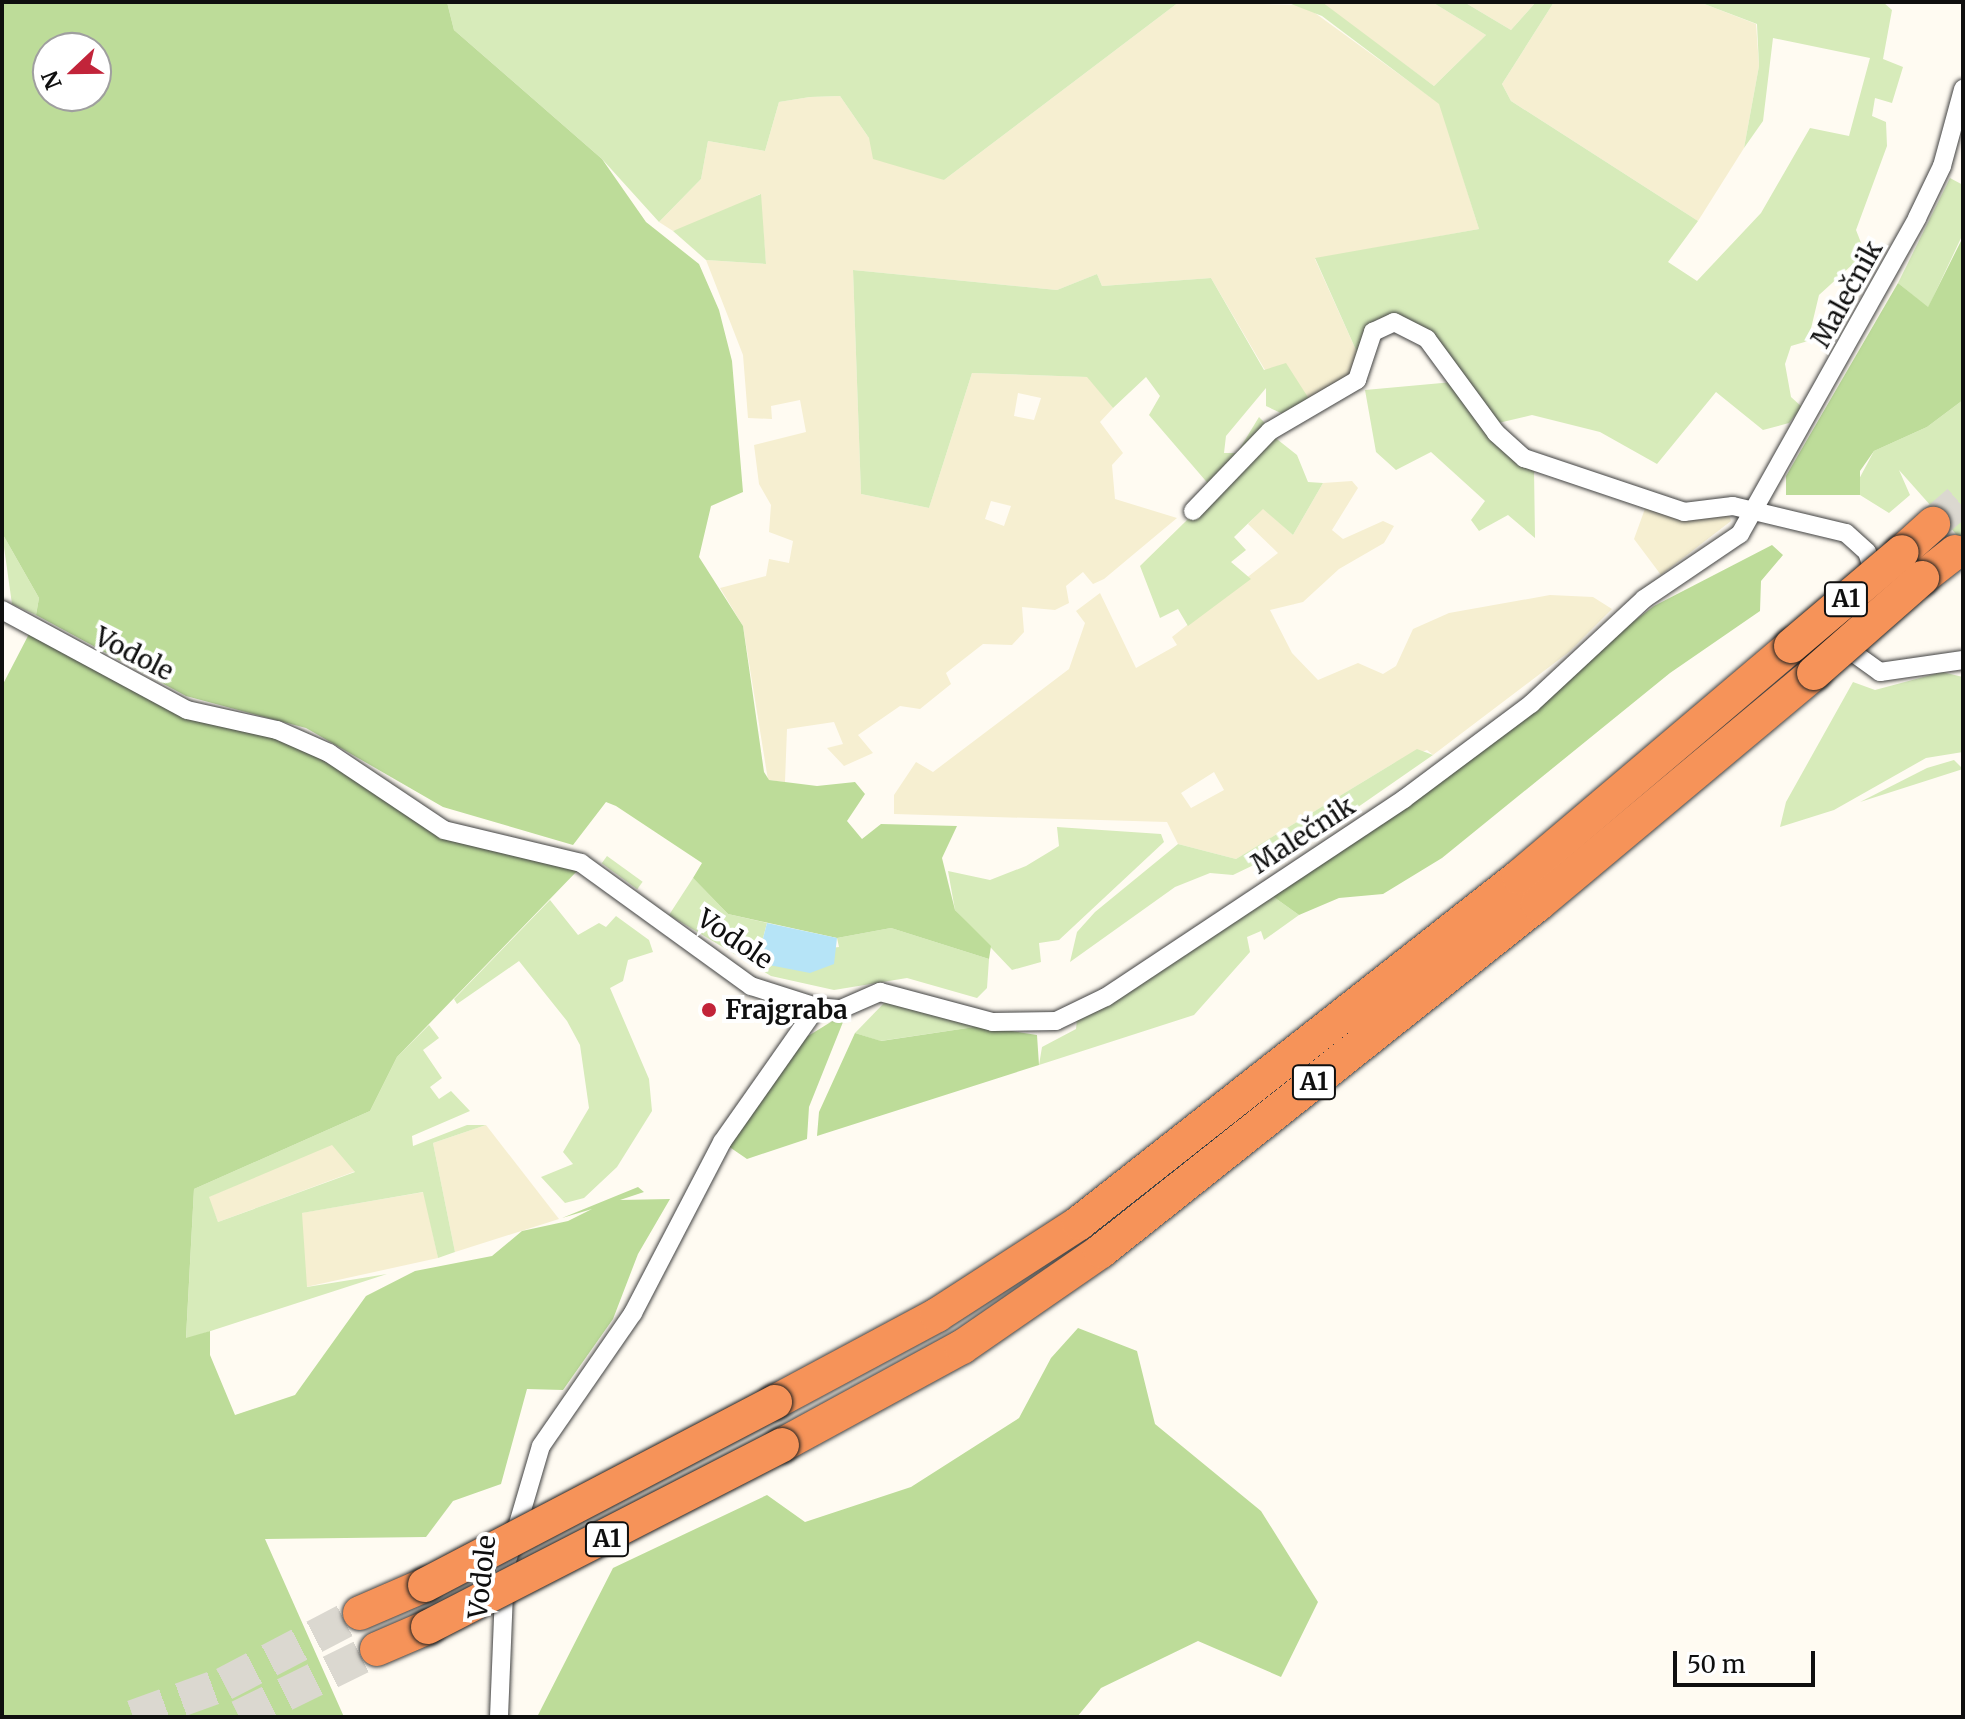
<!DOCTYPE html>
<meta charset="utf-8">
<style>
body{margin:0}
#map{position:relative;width:1965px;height:1719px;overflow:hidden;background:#fffbf2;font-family:Merriweather,serif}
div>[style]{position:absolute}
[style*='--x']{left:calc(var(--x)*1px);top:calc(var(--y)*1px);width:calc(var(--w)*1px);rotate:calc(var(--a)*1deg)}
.farmland>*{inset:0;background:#f6efd1}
.green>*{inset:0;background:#d7ebba;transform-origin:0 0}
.forest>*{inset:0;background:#bddc99}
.water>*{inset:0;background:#b6e4f7}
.highway-tunnel>*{height:34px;margin-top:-17px;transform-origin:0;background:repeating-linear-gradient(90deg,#dbd8d0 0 34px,transparent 0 51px)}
.roads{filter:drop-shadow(0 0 2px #424242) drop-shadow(0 0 2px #424242)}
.street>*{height:18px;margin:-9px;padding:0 9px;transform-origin:9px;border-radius:9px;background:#fff}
.highway>*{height:34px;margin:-17px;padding:0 17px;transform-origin:17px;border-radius:17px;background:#f69359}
.bridges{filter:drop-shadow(0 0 2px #202020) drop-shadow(0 0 2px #202020)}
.highway-bridge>*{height:34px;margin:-17px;padding:0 17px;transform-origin:17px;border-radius:17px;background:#f69359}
.dots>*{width:22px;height:22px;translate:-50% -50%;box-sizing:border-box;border:4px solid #fff;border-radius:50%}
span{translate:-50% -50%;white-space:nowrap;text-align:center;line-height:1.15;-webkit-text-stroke:8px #fff;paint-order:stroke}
.shield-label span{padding:2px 6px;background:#fff;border:2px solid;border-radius:6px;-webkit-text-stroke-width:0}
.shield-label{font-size:24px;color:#0f0f0f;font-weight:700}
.street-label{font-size:26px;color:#0f0f0f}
.poi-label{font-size:26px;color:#0f0f0f;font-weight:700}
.left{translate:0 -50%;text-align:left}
.frame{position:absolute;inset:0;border:4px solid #0f0f0f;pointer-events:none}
.north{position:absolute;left:32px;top:32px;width:80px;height:80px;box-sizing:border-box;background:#fff;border:2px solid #9f9f9f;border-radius:50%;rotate:248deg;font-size:22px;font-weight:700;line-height:32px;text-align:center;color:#0f0f0f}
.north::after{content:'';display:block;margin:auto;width:28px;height:36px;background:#c2243a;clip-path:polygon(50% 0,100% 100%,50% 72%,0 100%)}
.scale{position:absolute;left:1673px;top:1651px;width:142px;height:36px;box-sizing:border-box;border:4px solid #0f0f0f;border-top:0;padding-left:10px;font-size:24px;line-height:28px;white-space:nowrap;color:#0f0f0f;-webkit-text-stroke:6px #fff;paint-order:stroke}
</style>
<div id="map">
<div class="farmland">
<div style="clip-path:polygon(evenodd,1179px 2px,1304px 5px,1440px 104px,1479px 229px,1315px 259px,1360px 359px,1351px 378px,1311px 402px,1265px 370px,1211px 278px,1102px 286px,1097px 274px,1057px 290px,853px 270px,861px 494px,929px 508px,972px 373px,1088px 377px,1113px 408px,1100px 422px,1123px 453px,1112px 465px,1115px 499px,1177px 518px,1104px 579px,1093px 584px,1083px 572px,1066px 586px,1069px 603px,1055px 610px,1022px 607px,1024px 632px,1012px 645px,983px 644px,946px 673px,951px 684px,920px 709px,900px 706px,858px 735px,873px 753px,844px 766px,827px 748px,843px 744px,834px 722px,787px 729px,785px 782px,768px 780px,743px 626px,720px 588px,766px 576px,769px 559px,789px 563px,793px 541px,769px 532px,771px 505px,759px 484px,754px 445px,806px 432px,800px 400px,771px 406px,772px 419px,748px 418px,743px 355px,706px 260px,766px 264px,760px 194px,701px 223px,673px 231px,659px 222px,701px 179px,708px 141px,765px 151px,779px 102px,810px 97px,840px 96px,869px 138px,944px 180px,1179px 2px,1018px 393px,1041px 398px,1034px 420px,1014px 416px,1018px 393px,1179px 2px,991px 501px,1011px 506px,1004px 526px,985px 519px,991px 501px)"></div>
<div style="clip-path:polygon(1432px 2px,1486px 35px,1434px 86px,1321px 3px)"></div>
<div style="clip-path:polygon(1464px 2px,1536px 2px,1511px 30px)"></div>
<div style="clip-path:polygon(1554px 2px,1699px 2px,1756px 24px,1759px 66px,1744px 148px,1698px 221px,1511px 101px,1502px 84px)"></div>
<div style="clip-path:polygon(evenodd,1352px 481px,1358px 488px,1332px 530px,1343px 539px,1383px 521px,1394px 526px,1384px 543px,1339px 569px,1303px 602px,1270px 610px,1292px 653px,1318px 680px,1358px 663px,1383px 674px,1396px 666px,1413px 629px,1449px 613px,1550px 595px,1593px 597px,1612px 609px,1569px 652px,1433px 755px,1427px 750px,1394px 763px,1236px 859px,1178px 844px,1167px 822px,894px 814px,894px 795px,916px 762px,933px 772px,1069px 669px,1085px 623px,1076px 611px,1100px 593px,1136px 668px,1177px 645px,1172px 637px,1278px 553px,1248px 524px,1263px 508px,1293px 535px,1323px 483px,1352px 481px,1214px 772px,1224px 790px,1191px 808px,1181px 793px,1214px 772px)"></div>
<div style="clip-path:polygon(1646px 506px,1677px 519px,1729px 515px,1731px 521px,1661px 575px,1634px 539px)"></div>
<div style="clip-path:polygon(486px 1125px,559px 1219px,455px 1252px,433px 1143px)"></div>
<div style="clip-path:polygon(332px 1144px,356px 1171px,218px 1222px,208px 1197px)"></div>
<div style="clip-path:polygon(424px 1192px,438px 1258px,306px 1287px,301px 1213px)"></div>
</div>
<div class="green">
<div style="clip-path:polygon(447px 2px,1179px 2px,944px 180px,873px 159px,869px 138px,840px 96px,810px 97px,779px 102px,765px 151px,708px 141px,701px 179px,659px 222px,602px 159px,454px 30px)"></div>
<div style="clip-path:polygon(1286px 2px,1322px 2px,1434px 86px,1486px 35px,1432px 2px,1464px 2px,1511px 30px,1536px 2px,1554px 2px,1502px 84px,1511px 101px,1698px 221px,1668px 262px,1697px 281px,1761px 213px,1810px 128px,1849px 136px,1870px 58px,1773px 38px,1763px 121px,1744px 148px,1759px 66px,1757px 24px,1699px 2px,1883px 2px,1892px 10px,1883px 59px,1903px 67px,1892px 103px,1875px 98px,1872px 116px,1886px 122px,1887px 146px,1856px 230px,1865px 253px,1819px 295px,1808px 341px,1791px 346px,1785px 364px,1791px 397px,1802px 407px,1789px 423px,1763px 430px,1716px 392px,1657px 464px,1600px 432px,1532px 415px,1494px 424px,1402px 318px,1377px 319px,1360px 359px,1315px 258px,1479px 229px,1439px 104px,1322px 16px)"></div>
<div style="clip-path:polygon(1950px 178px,1963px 185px,1962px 236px,1928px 308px,1898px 283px)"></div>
<div style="clip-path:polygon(761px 194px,766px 264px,706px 260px,673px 231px)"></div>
<div style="clip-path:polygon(853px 270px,1057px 290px,1097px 274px,1102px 286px,1211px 278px,1264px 370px,1286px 363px,1311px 402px,1285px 415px,1266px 406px,1266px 388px,1226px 436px,1224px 453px,1237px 453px,1259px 417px,1268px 426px,1211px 487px,1149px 415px,1160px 396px,1146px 377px,1113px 408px,1087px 377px,972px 373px,929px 508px,861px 494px)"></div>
<div style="clip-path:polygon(1453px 382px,1534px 469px,1535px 538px,1508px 515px,1479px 531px,1471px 520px,1485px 501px,1431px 452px,1396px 470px,1376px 452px,1365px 390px)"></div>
<div style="clip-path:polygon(1963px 400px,1963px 542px,1899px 470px,1910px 495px,1889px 513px,1860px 495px,1858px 481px,1874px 451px,1927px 427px)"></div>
<div style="clip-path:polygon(1273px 436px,1297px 455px,1308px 482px,1323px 483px,1293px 535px,1263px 509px,1234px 537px,1246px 550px,1231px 562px,1251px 579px,1188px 626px,1178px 609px,1160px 618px,1140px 566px)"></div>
<div style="clip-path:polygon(2px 533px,39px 598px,36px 615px,12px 604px)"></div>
<div style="clip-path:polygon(1942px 672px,1963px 677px,1963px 752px,1926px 758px,1834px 810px,1780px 827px,1786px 802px,1853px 682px,1875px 690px)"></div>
<div style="clip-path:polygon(1417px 749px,1433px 755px,1273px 866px,1262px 861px,1233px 875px,1210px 873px,1175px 887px,1070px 962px,1077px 932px,1095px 912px,1178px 844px,1236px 859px)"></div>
<div style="clip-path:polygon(1954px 760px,1963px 769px,1860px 802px,1927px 768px)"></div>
<div style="clip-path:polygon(1057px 827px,1161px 834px,1164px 842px,1059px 940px,1039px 943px,1041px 962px,1012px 970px,955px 910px,948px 871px,990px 880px,1026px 866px,1059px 846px)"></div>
<div style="left:607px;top:856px;width:44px;height:9px;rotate:36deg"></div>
<div style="clip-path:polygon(693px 878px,728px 914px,767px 923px,758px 957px,839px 947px,837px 938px,891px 928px,989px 959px,987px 988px,977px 998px,907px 978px,834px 990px,771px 976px,669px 915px)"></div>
<div style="clip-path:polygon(1271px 895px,1299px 915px,1264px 940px,1261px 931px,1247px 937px,1250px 952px,1194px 1015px,1039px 1065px,1042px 1047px,1076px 1029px,1077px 1019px)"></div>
<div style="clip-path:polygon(550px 900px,578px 935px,599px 923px,606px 927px,616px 916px,649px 940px,653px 952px,628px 960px,623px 981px,610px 988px,649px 1079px,652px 1111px,617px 1167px,584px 1198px,565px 1203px,541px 1177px,573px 1164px,563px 1152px,589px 1108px,580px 1045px,567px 1021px,519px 961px,457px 1004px,454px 999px)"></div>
<div style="clip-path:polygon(885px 1002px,981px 1026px,880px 1041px,855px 1033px)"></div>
<div style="clip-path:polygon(evenodd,429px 1025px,439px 1038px,423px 1050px,442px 1078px,430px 1087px,439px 1099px,451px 1091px,470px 1111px,412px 1136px,413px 1146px,467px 1125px,486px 1125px,433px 1143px,455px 1252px,438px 1258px,423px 1192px,302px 1213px,307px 1287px,387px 1274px,186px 1339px,194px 1189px,370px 1111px,397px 1057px,429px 1025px,332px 1145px,355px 1172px,218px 1222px,209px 1197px,332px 1145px)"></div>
</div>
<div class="forest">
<div style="clip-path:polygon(evenodd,2px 2px,447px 2px,454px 30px,602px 159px,646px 222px,699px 264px,719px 310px,732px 361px,743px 492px,711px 506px,699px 557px,743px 626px,764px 772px,769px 780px,817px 786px,855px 782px,865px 794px,847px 821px,862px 839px,881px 824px,957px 826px,942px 858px,955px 910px,991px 946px,989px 959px,891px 928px,837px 938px,728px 914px,693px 878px,702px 863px,616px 806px,606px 802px,573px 845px,443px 807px,306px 728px,186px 696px,36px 615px,39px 598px,2px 533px,2px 2px,48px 48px,96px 48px,96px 96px,48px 96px,48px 48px)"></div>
<div style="clip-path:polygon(1963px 237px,1963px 400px,1927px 427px,1874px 451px,1860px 471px,1860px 495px,1786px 495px,1786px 476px,1898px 283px,1928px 307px)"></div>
<div style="clip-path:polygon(1772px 545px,1783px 555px,1761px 581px,1760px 611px,1670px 673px,1442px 858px,1383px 894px,1339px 898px,1299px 915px,1271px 895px,1654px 606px)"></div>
<div style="clip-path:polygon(29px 634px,151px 700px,286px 740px,426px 818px,580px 868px,397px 1057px,370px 1111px,194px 1189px,186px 1338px,210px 1331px,210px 1355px,235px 1415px,295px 1395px,366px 1296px,415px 1271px,492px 1256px,522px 1231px,568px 1221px,592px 1209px,562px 1218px,638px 1187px,644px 1192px,620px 1200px,670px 1199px,638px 1254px,613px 1319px,563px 1390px,527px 1389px,501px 1484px,453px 1501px,426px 1537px,265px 1539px,344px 1717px,2px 1717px,2px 686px)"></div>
<div style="clip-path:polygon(847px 1012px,809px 1107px,807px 1139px,747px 1159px,728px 1146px,800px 1041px)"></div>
<div style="clip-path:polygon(981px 1026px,1037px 1035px,1039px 1065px,817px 1136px,819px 1112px,855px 1033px,881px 1041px)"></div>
<div style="clip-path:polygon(1078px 1328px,1137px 1351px,1155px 1424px,1261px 1511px,1318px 1602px,1281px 1677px,1198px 1641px,1101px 1688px,1077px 1717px,537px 1717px,613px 1568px,767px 1495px,805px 1522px,911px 1487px,1019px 1418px,1051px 1358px)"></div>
</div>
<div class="water">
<div style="clip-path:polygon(767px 923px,837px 938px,834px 964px,810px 973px,769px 965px,758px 957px)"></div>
</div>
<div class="highway-tunnel">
<div style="--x:1933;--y:524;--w:40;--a:-41"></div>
<div style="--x:133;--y:1717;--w:97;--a:-19.9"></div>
<div style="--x:224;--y:1684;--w:153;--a:-27.6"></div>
<div style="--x:239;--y:1717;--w:154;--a:-26.2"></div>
</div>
<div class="roads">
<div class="street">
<div style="--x:1193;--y:511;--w:111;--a:-46.1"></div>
<div style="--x:1270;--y:431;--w:101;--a:-30.4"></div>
<div style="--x:1357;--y:380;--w:51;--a:-71.6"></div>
<div style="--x:1373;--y:332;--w:23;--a:-25"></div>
<div style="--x:1394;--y:322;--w:37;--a:27"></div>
<div style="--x:1427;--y:339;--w:117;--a:53.7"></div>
<div style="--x:1496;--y:433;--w:38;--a:42"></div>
<div style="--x:1524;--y:458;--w:169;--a:18.6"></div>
<div style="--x:1684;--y:512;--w:49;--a:-7"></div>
<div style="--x:1733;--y:506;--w:116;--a:13.4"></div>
<div style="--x:1846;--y:533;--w:28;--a:42"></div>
<div style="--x:1867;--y:552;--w:26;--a:72"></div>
<div style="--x:2;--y:610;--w:210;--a:28.4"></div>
<div style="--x:187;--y:710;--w:92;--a:12.5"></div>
<div style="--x:277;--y:730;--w:57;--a:23.9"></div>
<div style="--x:329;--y:753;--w:138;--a:33.8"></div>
<div style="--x:444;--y:830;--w:141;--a:13.5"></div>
<div style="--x:581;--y:863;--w:210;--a:35.9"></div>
<div style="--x:751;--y:986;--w:69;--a:17.7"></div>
<div style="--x:817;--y:1007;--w:24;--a:5"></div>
<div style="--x:841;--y:1009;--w:43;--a:-23.6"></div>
<div style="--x:880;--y:992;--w:117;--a:14.9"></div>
<div style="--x:993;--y:1022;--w:63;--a:-0.9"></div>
<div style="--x:1056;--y:1021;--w:55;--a:-25.6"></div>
<div style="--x:1106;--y:997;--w:358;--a:-33.6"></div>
<div style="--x:1404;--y:799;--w:159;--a:-36.8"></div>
<div style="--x:1531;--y:704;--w:154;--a:-42.9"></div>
<div style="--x:1644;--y:599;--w:116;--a:-34.1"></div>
<div style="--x:1740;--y:534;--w:362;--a:-60.7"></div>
<div style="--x:1917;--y:218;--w:58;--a:-64.3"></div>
<div style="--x:1942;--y:166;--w:80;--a:-74.7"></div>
<div style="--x:1841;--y:644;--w:48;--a:35.7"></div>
<div style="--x:1880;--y:672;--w:84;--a:-8.2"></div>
<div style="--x:499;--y:1717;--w:149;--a:-87.7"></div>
<div style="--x:505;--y:1568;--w:127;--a:-73.6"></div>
<div style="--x:541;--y:1446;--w:162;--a:-55.3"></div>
<div style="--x:633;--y:1313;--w:193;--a:-62.5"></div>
<div style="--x:722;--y:1142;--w:165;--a:-54.9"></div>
</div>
<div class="highway">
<div style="--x:1902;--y:552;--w:42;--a:-42.1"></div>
<div style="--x:1922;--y:578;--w:42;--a:-38.2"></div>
<div style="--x:775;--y:1402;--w:184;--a:-28.2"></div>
<div style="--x:937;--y:1315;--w:169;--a:-32.9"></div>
<div style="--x:1079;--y:1223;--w:560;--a:-38.18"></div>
<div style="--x:1519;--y:877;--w:357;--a:-40.3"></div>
<div style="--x:782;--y:1445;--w:205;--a:-28.6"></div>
<div style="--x:962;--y:1347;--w:169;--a:-34.6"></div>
<div style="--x:1101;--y:1251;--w:558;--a:-38.45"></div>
<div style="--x:1538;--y:904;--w:360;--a:-39.9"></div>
<div style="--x:360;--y:1613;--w:71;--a:-23.3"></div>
<div style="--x:377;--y:1649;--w:56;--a:-23.3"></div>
</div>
</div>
<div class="bridges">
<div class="highway-bridge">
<div style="--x:1791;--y:646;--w:145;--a:-40.3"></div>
<div style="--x:1814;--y:673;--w:144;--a:-41.3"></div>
<div style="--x:425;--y:1585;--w:395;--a:-27.6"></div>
<div style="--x:428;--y:1627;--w:398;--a:-27.2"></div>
</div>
</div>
<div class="dots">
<div style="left:709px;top:1010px;background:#c2243a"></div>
</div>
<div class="shield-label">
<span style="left:1846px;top:599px">A1</span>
<span style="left:1314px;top:1082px">A1</span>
<span style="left:607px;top:1539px">A1</span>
</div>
<div class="street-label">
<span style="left:1847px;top:294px;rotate:-61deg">Malečnik</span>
<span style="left:134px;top:654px;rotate:27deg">Vodole</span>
<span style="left:1303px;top:835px;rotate:-33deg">Malečnik</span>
<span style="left:735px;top:939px;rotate:34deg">Vodole</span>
<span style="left:482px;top:1577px;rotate:-84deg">Vodole</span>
</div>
<div class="poi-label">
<span class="left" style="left:725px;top:1010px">Frajgraba</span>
</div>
<div class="frame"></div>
<div class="north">N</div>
<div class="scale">50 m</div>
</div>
